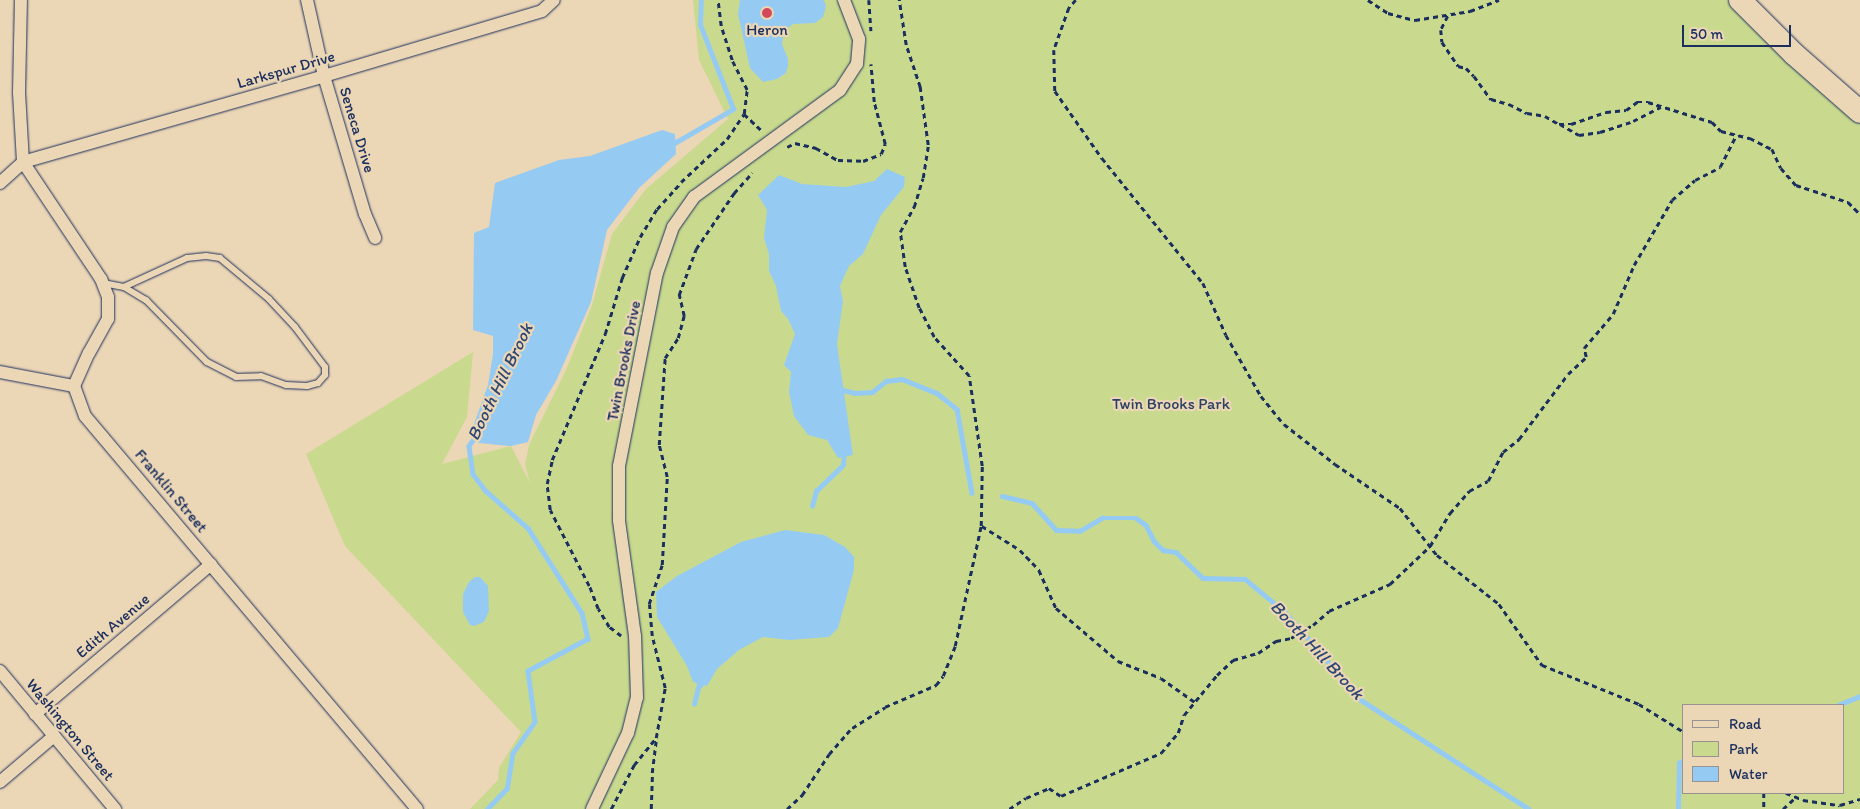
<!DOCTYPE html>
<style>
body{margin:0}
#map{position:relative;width:1860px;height:809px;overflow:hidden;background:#ebd6b5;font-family:Itim,sans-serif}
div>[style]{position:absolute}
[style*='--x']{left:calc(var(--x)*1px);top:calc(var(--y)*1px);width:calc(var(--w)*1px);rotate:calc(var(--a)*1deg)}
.green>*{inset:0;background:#c9da8f}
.water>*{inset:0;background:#95cbf3}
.stream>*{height:4.5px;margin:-2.25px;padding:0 2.25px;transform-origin:2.25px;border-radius:2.25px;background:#95cbf3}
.path>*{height:2.5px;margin-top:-1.25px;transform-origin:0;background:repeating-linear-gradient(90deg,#1b2f5e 0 5px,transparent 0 9px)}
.roads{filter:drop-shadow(0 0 1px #1b2f5e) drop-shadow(0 0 1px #1b2f5e)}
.service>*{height:6px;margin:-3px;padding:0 3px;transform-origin:3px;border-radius:3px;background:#ebd6b5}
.minor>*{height:12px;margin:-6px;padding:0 6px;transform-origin:6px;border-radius:6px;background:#ebd6b5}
.motorway>*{height:22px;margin:-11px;padding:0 11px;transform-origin:11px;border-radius:11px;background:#ebd6b5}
.dots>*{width:14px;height:14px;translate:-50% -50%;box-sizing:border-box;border:2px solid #ebd6b5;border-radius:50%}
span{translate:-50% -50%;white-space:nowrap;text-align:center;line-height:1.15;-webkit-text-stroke:4.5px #ebd6b5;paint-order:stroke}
.poi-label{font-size:16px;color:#1b2f5e}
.street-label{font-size:16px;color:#1b2f5e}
.park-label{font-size:16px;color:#2c4063}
.water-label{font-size:18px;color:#2d4674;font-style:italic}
.legend{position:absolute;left:1682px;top:704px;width:162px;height:90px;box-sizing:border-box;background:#ebd6b5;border:1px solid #989392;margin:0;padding:6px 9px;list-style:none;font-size:15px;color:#1b2f5e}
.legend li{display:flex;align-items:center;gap:10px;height:25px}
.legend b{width:25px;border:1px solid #989392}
.scale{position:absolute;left:1682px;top:25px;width:109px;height:22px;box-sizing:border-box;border:2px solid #1b2f5e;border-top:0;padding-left:6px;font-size:15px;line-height:18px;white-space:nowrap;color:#1b2f5e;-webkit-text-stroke:4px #ebd6b5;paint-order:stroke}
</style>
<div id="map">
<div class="green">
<div style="clip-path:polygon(evenodd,693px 0,1727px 0,1860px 122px,1860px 809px,470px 809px,498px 780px,499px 768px,521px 732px,345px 546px,306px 454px,473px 352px,467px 417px,442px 464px,511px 446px,530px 483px,525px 465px,529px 445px,566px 370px,592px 305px,612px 234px,646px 189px,728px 119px,699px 60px,693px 0,1684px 705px,1844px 705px,1844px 793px,1684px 793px,1684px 705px)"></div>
</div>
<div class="water">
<div style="clip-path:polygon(740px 0,823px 0,825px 2px,826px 7px,823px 17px,815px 23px,793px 24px,784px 31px,782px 44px,788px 59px,788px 66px,786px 73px,777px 79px,763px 82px,750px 68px,738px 14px)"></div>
<div style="clip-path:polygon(662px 130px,675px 134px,676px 154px,639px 188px,607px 230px,591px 302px,556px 381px,536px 415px,528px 442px,511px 446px,479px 443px,470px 435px,488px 385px,493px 354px,493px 336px,473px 330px,474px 233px,489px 227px,495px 183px,559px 160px,590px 156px)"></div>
<div style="clip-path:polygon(887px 169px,905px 177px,904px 187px,881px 215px,863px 254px,849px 266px,840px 286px,843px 301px,837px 344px,853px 455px,838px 458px,827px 440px,808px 435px,794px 416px,789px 392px,791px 372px,784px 365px,795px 334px,788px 319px,781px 311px,776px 286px,769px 271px,769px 254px,764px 238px,767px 210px,758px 195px,779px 175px,802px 184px,846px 187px,874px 181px)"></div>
<div style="clip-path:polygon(785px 530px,824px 535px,845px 547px,854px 557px,854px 570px,838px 628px,829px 637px,789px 640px,763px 637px,739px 650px,717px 669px,707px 686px,693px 682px,687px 666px,657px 617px,656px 592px,677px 576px,741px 542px)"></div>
<div style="clip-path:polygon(475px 577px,480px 577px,488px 586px,489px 611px,484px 622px,474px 626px,470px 625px,463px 612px,463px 594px,469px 582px)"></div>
</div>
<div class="stream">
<div style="--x:671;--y:145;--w:72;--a:-30.1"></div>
<div style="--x:733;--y:109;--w:90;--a:-111.4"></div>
<div style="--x:700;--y:25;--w:25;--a:-88"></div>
<div style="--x:839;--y:389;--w:16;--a:14"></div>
<div style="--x:855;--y:393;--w:17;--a:-3"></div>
<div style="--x:872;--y:392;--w:18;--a:-38"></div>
<div style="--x:886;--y:381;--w:16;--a:-7"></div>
<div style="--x:902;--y:379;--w:38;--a:22"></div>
<div style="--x:937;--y:393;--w:26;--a:39"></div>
<div style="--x:957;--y:409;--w:85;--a:79.9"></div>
<div style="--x:476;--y:436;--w:12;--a:125"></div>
<div style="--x:469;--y:446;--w:28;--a:82"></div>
<div style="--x:473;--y:474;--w:21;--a:53"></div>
<div style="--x:486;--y:491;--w:56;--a:41.4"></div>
<div style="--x:528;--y:528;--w:101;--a:57.6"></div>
<div style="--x:582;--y:613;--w:27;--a:77"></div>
<div style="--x:588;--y:639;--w:68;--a:151.9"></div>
<div style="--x:528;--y:671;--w:51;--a:82.2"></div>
<div style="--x:535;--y:722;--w:38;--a:125"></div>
<div style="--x:513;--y:753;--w:36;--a:99"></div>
<div style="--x:507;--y:789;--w:28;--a:134"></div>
<div style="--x:1002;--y:496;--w:31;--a:13"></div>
<div style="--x:1032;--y:503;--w:36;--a:48"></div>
<div style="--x:1056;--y:530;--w:24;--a:2"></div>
<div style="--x:1080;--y:531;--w:26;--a:-31"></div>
<div style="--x:1102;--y:518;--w:34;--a:0"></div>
<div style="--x:1136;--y:518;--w:12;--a:35"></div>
<div style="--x:1146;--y:525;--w:18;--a:63"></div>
<div style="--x:1154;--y:541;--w:13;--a:45"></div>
<div style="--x:1163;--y:550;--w:13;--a:9"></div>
<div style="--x:1176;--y:552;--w:37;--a:44"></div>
<div style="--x:1203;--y:578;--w:42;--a:1.4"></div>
<div style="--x:1245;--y:579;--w:52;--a:39.5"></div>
<div style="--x:1285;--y:612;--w:116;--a:49.2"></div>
<div style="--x:1361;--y:700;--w:200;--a:33"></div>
<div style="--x:812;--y:506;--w:16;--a:-75"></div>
<div style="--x:816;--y:491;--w:37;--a:-44"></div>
<div style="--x:843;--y:465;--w:13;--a:-86"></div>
<div style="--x:694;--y:704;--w:21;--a:-76"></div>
<div style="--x:699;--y:684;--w:2;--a:27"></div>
<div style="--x:1838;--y:705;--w:24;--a:-22"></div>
<div style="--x:1678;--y:809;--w:46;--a:-88.8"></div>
<div style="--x:1679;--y:763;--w:6;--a:-31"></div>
</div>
<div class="path">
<div style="--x:869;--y:0;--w:31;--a:86"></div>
<div style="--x:1076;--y:0;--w:11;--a:131"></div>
<div style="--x:1069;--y:8;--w:45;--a:109.7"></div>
<div style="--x:1054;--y:50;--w:41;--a:88.6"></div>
<div style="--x:1055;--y:91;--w:82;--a:55"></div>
<div style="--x:1102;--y:158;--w:161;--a:51.1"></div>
<div style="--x:1203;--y:283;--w:57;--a:66.1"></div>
<div style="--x:1226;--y:335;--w:70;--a:60.2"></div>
<div style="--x:1261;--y:396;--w:36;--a:51"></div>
<div style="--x:1284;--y:424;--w:65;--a:38.1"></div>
<div style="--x:1335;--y:464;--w:78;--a:34.1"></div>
<div style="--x:1400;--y:508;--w:60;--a:51.8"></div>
<div style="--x:1437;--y:555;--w:79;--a:38.3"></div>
<div style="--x:1499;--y:604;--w:75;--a:54.8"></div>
<div style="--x:1542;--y:665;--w:105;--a:21.9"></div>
<div style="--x:1639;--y:704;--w:53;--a:31.9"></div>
<div style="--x:1368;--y:0;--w:24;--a:33"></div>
<div style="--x:1388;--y:13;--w:28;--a:15"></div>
<div style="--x:1415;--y:20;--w:56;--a:-9.3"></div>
<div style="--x:1470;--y:11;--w:31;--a:-21"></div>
<div style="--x:1448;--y:16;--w:16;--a:117"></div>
<div style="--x:1441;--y:30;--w:12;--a:85"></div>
<div style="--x:1442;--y:42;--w:29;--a:56"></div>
<div style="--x:1458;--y:66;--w:8;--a:14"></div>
<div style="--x:1466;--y:68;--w:11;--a:45"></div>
<div style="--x:1474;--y:76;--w:29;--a:54"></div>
<div style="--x:1491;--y:99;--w:19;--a:16"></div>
<div style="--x:1509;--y:104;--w:20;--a:27"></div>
<div style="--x:1527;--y:113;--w:18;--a:9"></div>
<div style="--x:1545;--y:116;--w:16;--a:30"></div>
<div style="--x:1559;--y:124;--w:12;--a:0"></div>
<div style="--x:1571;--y:124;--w:37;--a:-19"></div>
<div style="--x:1606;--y:112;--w:20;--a:-6"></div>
<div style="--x:1626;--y:110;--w:14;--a:-36"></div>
<div style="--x:1637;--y:102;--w:11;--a:0"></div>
<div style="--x:1648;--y:102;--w:67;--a:17.4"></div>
<div style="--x:1712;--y:122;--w:13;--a:45"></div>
<div style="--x:1721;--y:131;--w:30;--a:14"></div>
<div style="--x:1750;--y:138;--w:25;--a:27"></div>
<div style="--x:1772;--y:149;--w:21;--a:65"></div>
<div style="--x:1781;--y:168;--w:23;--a:49"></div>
<div style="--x:1796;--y:185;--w:55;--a:18.1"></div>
<div style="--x:1848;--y:202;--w:17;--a:45"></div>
<div style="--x:744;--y:114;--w:26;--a:43"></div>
<div style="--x:1560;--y:124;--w:22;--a:30"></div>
<div style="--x:1579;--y:135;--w:21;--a:-8"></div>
<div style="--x:1600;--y:132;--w:35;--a:-18"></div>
<div style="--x:1633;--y:121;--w:31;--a:-27"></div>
<div style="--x:787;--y:147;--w:9;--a:-27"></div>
<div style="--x:795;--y:143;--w:22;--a:13"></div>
<div style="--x:816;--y:148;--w:25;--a:29"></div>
<div style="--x:838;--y:160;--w:25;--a:2"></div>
<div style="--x:863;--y:161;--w:19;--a:-21"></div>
<div style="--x:881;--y:154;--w:11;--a:-68"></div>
<div style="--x:885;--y:144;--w:43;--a:-104.7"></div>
<div style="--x:874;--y:102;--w:38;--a:-95"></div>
<div style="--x:982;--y:526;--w:45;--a:32.3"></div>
<div style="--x:1020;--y:550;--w:28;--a:46"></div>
<div style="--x:1039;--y:570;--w:42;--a:65.9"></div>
<div style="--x:1056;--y:608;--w:82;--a:40.5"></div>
<div style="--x:1118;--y:661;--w:46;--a:21.6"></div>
<div style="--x:1161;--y:678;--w:42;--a:35.2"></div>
<div style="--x:621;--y:636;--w:15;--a:-143"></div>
<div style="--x:609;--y:627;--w:21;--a:-121"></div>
<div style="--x:598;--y:609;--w:25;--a:-111"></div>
<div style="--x:589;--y:586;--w:85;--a:-117.2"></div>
<div style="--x:550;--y:510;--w:26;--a:-97"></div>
<div style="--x:547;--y:484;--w:25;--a:-78"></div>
<div style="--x:552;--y:460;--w:137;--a:-67.2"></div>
<div style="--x:605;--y:334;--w:59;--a:-73.1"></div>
<div style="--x:622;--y:278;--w:45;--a:-66.3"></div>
<div style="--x:640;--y:237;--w:33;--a:-59"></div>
<div style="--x:657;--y:209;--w:36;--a:-48"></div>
<div style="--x:681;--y:182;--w:63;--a:-43.1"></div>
<div style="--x:727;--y:139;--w:30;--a:-56"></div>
<div style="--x:744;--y:114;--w:24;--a:-83"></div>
<div style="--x:747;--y:90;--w:34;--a:-117"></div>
<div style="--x:732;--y:60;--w:36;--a:-108"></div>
<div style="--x:721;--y:26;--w:26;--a:-97"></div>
<div style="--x:1764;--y:793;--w:16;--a:90"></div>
<div style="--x:1786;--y:793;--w:18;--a:22"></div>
<div style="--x:1803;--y:800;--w:37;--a:8"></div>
<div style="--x:1840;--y:805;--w:21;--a:-17"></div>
<div style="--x:611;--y:809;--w:50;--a:-62.4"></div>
<div style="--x:634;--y:765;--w:35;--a:-51"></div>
<div style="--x:656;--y:738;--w:51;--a:-79.8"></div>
<div style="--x:665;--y:688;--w:54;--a:-104"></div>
<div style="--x:652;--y:636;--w:32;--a:-95"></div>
<div style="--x:649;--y:604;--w:41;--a:-71.6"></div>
<div style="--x:662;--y:565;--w:88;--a:-86.7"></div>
<div style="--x:667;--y:477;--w:33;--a:-104"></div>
<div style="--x:659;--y:445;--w:87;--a:-86.1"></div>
<div style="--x:665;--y:358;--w:24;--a:-57"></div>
<div style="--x:678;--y:338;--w:23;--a:-75"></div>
<div style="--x:684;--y:316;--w:22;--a:-103"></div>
<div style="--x:679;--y:295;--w:49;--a:-69.7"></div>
<div style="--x:696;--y:249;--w:68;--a:-55.8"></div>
<div style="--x:734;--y:193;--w:27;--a:-48"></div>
<div style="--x:651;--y:809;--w:36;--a:-88"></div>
<div style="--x:652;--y:773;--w:33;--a:-83"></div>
<div style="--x:787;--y:809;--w:21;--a:-43"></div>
<div style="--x:802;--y:795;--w:49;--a:-56.6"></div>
<div style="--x:829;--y:754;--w:35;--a:-49"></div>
<div style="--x:852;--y:728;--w:39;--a:-32"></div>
<div style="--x:885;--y:707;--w:56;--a:-23.3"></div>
<div style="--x:936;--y:685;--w:11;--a:-52"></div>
<div style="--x:943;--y:676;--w:32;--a:-68"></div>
<div style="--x:955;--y:646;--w:123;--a:-77.8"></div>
<div style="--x:981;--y:526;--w:60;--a:-89"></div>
<div style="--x:982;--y:466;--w:91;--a:-98.2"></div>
<div style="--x:969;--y:376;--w:52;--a:-131.9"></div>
<div style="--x:934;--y:337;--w:33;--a:-117"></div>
<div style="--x:919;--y:308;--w:43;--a:-108.9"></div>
<div style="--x:905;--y:267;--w:35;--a:-98"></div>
<div style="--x:900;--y:232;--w:29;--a:-61"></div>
<div style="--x:914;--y:207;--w:30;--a:-73"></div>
<div style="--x:923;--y:178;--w:33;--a:-81"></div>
<div style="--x:928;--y:145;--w:59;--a:-97.9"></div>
<div style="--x:920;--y:87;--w:44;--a:-108.4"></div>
<div style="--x:906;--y:45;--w:46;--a:-98.8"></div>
<div style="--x:1009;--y:809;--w:20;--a:-33"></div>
<div style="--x:1026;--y:798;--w:25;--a:-23"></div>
<div style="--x:1049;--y:788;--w:14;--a:34"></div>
<div style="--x:1061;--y:796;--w:109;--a:-23.3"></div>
<div style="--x:1161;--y:753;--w:26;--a:-50"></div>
<div style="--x:1178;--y:733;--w:19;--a:-72"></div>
<div style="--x:1184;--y:715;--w:52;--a:-50.5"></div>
<div style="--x:1217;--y:675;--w:22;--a:-43"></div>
<div style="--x:1233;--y:660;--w:26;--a:-16"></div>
<div style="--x:1258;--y:653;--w:22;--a:-34"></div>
<div style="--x:1276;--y:641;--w:15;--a:-11"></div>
<div style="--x:1291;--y:638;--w:26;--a:-31"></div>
<div style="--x:1313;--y:625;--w:21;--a:-41"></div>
<div style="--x:1329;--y:611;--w:67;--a:-23.9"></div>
<div style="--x:1390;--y:584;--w:55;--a:-43.5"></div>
<div style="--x:1430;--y:546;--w:39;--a:-59"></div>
<div style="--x:1450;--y:513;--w:29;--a:-49"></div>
<div style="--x:1469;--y:491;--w:21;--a:-28"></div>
<div style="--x:1488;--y:481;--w:33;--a:-63"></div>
<div style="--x:1503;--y:452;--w:21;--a:-39"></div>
<div style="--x:1519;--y:439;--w:81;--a:-53"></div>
<div style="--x:1568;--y:374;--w:25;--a:-43"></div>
<div style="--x:1586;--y:357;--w:9;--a:-103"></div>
<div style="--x:1584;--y:348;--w:45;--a:-49.5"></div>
<div style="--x:1613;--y:314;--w:53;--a:-66.8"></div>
<div style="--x:1634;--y:265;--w:75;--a:-59.7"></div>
<div style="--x:1672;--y:200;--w:30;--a:-41"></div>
<div style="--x:1695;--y:180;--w:28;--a:-27"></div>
<div style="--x:1720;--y:167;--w:36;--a:-63"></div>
<div style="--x:1783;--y:809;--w:18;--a:-43"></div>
</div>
<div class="roads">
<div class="service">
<div style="--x:103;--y:283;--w:21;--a:11"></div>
<div style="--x:124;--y:287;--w:26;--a:31"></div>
<div style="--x:146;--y:300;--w:87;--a:45.5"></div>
<div style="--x:207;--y:362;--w:33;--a:27"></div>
<div style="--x:236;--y:377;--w:25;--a:-2"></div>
<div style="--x:261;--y:376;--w:27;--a:20"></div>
<div style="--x:286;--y:385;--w:21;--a:3"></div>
<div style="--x:307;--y:386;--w:11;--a:-15"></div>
<div style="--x:318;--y:383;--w:11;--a:-49"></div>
<div style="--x:325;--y:375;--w:8;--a:-90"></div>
<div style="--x:325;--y:367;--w:50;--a:-126.9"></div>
<div style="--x:295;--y:327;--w:38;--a:-133"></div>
<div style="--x:269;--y:299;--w:64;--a:-140.1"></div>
<div style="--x:220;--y:258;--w:14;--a:-172"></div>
<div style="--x:206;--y:256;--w:19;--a:174"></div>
<div style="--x:187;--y:258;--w:69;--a:155.3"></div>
</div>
<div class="minor">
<div style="--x:307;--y:0;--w:78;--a:77.4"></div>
<div style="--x:324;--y:76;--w:144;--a:73.5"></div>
<div style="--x:365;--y:214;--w:26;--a:67"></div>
<div style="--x:0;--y:183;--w:31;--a:-42"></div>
<div style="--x:23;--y:162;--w:69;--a:-93.3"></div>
<div style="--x:19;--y:93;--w:93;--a:-88.8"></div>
<div style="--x:0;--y:372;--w:75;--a:10.7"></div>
<div style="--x:0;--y:671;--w:180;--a:50.2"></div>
<div style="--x:35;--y:714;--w:231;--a:-40.4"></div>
<div style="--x:0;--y:782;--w:71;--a:-40.4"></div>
<div style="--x:417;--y:809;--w:514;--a:-130.19"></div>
<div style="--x:85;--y:416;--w:32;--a:-110"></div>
<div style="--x:74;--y:386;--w:36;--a:-66"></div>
<div style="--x:89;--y:353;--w:39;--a:-61"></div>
<div style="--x:108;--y:319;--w:22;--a:-90"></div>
<div style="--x:108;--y:297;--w:19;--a:-111"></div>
<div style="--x:101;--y:279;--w:141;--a:-123.7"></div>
<div style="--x:23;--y:162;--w:313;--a:-15.9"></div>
<div style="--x:324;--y:76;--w:227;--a:-16.6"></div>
<div style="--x:542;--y:11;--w:16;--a:-43"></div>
<div style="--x:592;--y:809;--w:84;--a:-64.7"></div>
<div style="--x:628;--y:733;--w:36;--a:-76"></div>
<div style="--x:637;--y:698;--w:62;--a:-91.8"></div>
<div style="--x:635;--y:636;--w:117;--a:-97.9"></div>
<div style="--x:619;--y:520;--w:54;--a:-90"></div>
<div style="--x:619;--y:466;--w:197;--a:-78.9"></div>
<div style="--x:657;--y:273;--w:49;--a:-70.8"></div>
<div style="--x:673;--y:227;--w:37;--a:-55"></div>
<div style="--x:694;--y:197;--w:181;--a:-36.2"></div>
<div style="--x:840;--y:90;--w:31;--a:-57"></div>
<div style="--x:857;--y:64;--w:25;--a:-85"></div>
<div style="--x:859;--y:39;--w:42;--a:-111"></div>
</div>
<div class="motorway">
<div style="--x:1740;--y:0;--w:76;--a:45"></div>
<div style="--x:1794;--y:54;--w:88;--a:41.3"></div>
</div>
</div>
<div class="dots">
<div style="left:767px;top:13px;background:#d1495b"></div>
</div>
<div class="poi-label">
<span style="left:767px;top:30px">Heron</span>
</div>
<div class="street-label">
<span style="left:286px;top:70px;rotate:-16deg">Larkspur Drive</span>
<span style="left:357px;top:130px;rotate:73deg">Seneca Drive</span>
<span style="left:624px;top:361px;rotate:-79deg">Twin Brooks Drive</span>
<span style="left:171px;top:491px;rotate:50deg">Franklin Street</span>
<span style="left:113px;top:626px;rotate:-40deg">Edith Avenue</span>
<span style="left:70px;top:730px;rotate:50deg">Washington Street</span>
</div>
<div class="park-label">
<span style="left:1171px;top:404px">Twin Brooks Park</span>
</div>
<div class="water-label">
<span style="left:500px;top:382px;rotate:-64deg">Booth Hill Brook</span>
<span style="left:1317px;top:650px;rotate:47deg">Booth Hill Brook</span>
</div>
<ul class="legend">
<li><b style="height:6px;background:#ebd6b5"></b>Road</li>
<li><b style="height:14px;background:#c9da8f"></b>Park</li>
<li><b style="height:14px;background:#95cbf3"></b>Water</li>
</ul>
<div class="scale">50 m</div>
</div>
